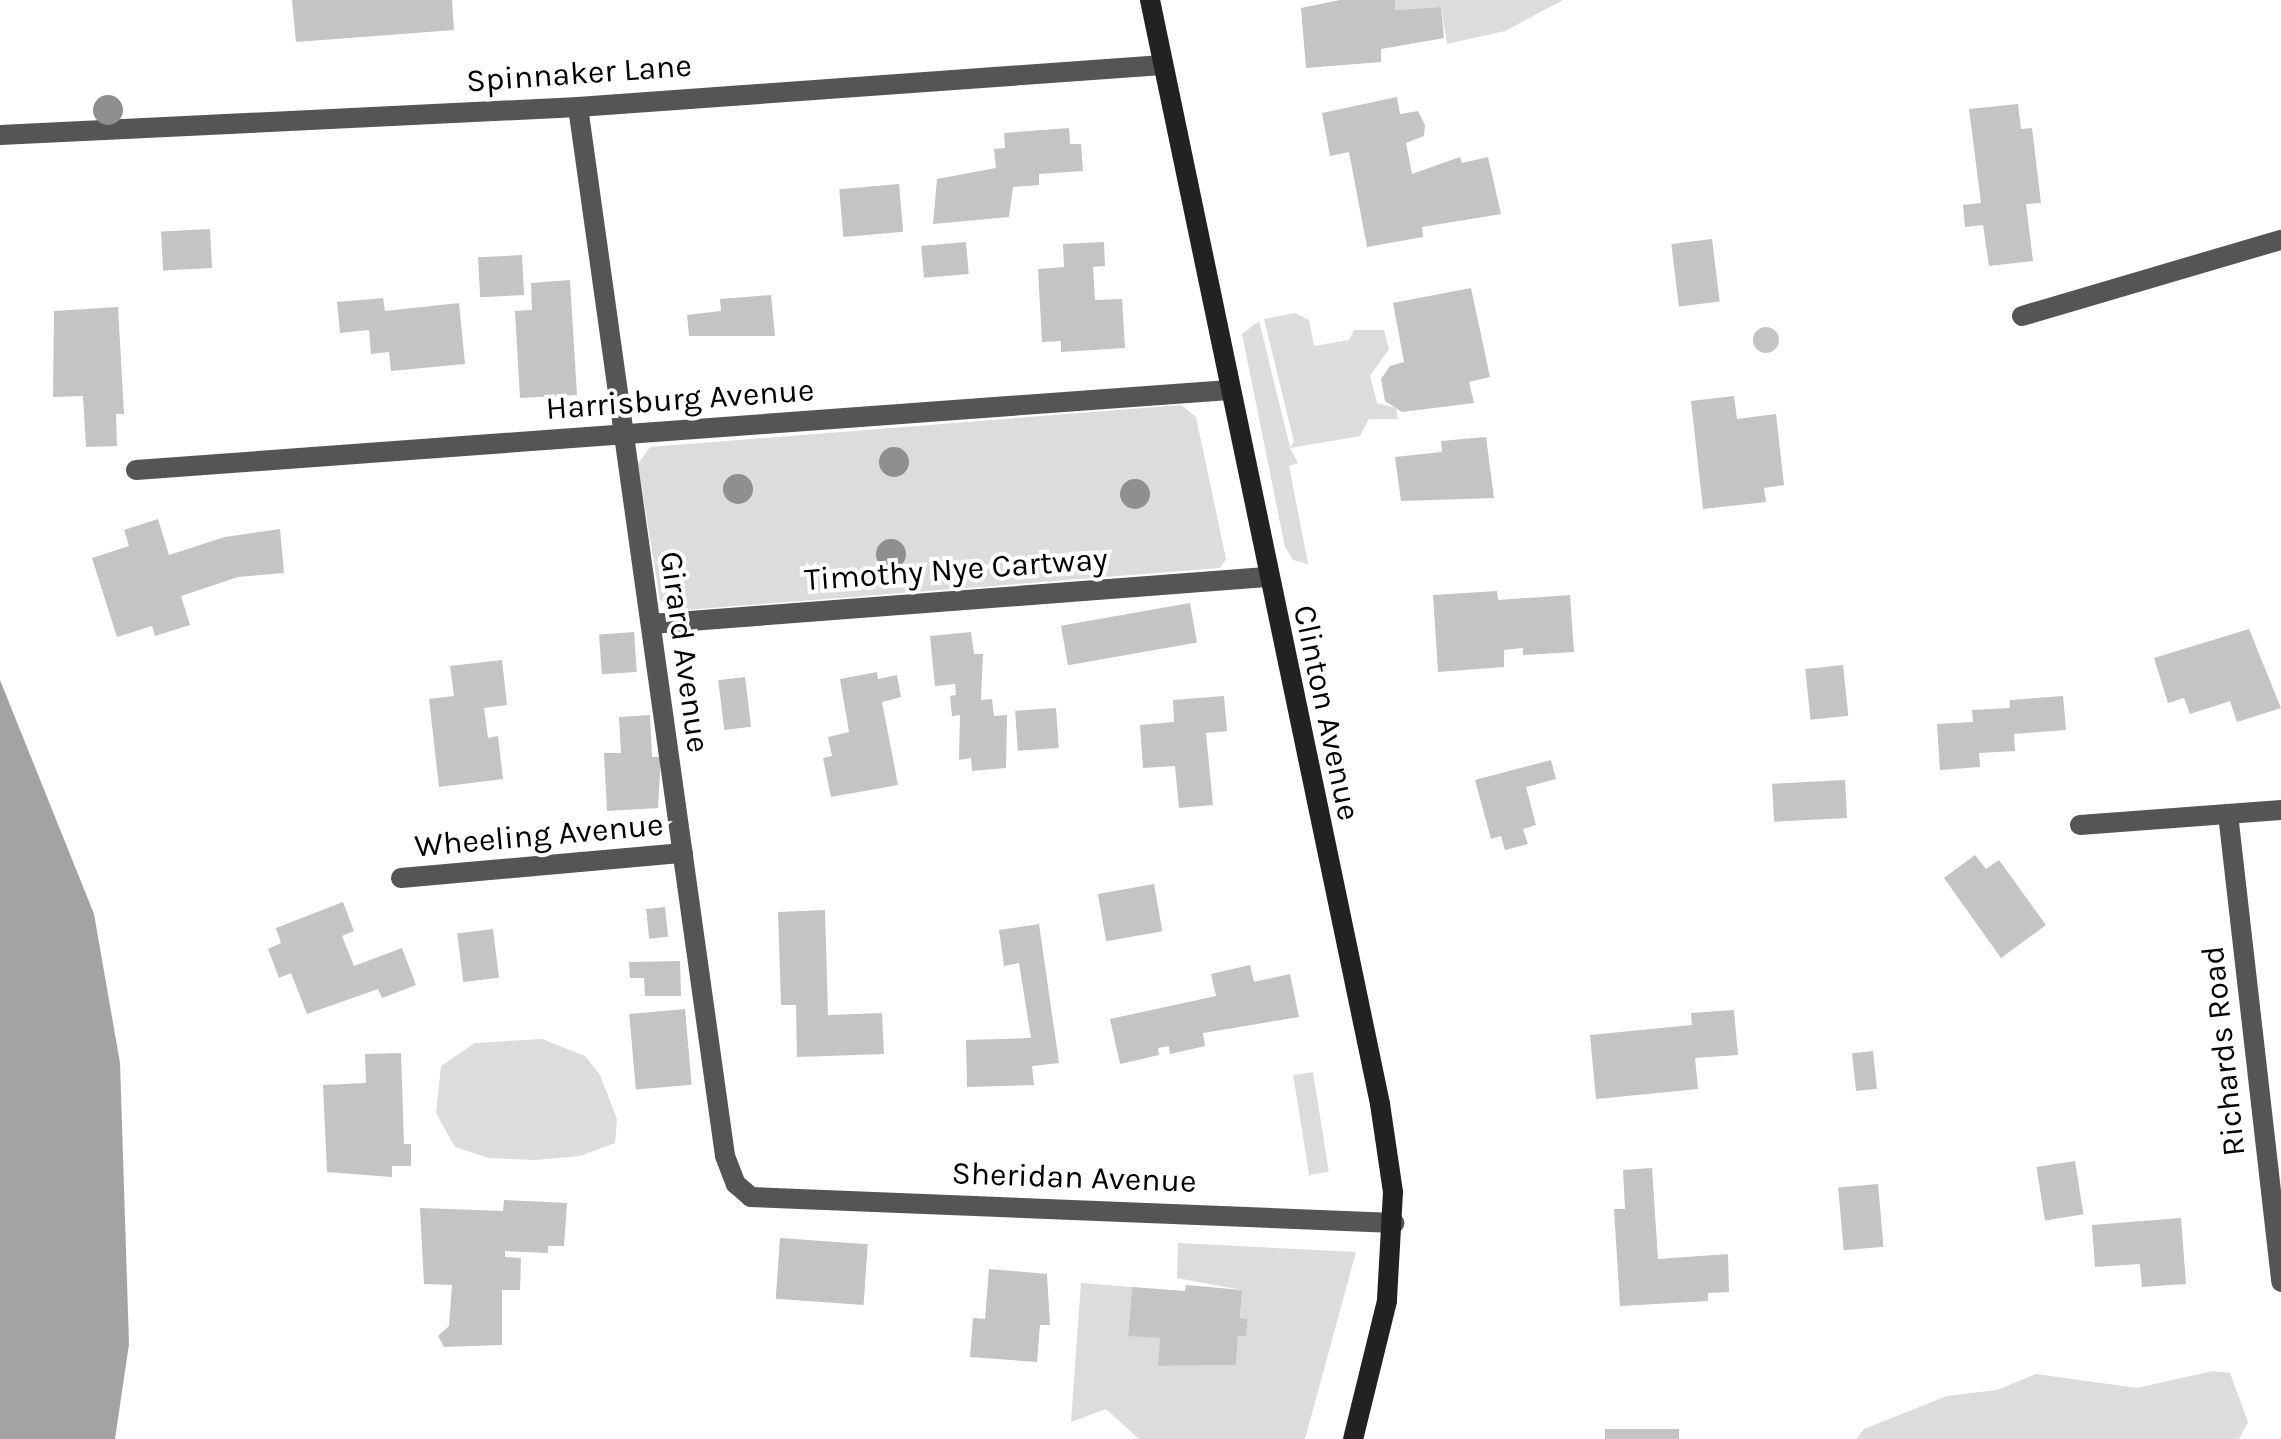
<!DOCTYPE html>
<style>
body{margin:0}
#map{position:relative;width:2281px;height:1439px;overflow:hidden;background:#fff;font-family:Karla,sans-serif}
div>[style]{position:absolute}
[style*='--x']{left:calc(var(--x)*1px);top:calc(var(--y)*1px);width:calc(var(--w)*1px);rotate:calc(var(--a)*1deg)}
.green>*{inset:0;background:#dcdcdc;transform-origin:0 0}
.water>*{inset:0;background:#a3a3a3}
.building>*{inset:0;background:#c4c4c4;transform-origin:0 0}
.round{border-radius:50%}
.lane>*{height:20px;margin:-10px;padding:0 10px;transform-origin:10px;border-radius:10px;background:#555}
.street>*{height:20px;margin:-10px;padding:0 10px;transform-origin:10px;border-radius:10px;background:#555}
.secondary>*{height:20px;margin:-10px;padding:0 10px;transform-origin:10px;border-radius:10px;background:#222}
.trees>*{width:30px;height:30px;margin:-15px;border-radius:50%;background:#8f8f8f}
span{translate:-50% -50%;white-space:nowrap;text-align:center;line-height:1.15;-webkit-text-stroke:8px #fff;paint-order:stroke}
.street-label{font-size:32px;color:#000}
</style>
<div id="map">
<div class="green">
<div style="clip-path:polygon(1395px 0,1563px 0,1505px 31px,1447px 44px,1441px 7px,1395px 10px)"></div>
<div style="clip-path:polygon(1295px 313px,1309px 320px,1314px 346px,1349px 340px,1354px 330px,1384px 330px,1389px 349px,1370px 376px,1377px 403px,1396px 408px,1398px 419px,1369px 419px,1360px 436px,1290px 448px,1298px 463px,1289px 466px,1308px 564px,1293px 560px,1285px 547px,1242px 334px,1259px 321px,1290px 447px,1294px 442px,1264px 319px)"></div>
<div style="clip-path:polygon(1181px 405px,1196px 417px,1226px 559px,1220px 568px,673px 611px,660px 600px,638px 464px,650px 447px)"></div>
<div style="clip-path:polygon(542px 1039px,585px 1056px,600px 1075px,617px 1119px,615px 1143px,580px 1156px,535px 1160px,489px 1158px,455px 1147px,436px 1113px,441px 1066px,475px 1043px)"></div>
<div style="left:1313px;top:1072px;width:101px;height:20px;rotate:81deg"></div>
<div style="clip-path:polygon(1178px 1243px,1356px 1252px,1305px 1439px,1139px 1439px,1106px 1409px,1071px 1422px,1081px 1283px,1132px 1287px,1128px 1335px,1160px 1338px,1159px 1366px,1236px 1365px,1238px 1336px,1246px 1336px,1248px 1319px,1240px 1318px,1242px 1290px,1177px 1278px)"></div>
<div style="clip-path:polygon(2213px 1371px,2230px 1373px,2248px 1422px,2239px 1439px,1856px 1439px,1864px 1429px,1947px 1396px,1997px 1390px,2036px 1374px,2137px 1388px)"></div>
</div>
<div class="water">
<div style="clip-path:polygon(0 680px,94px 914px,120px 1063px,129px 1344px,115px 1439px,0 1439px)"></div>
</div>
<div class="building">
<div style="clip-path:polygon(292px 0,452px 0,454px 30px,296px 42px)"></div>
<div style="clip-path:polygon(1340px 0,1395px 0,1395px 10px,1441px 7px,1444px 38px,1381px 49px,1381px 62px,1306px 68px,1301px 8px)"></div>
<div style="clip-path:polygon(1397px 97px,1400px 114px,1418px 111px,1425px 125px,1424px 136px,1406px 143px,1412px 174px,1460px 157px,1462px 163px,1488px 157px,1501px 214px,1422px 227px,1423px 237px,1367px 247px,1349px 152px,1330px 156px,1322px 113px)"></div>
<div style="clip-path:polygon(2018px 104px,2021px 129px,2032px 128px,2041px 203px,2026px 204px,2033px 261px,1989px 266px,1983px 225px,1965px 227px,1963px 205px,1981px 203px,1969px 109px)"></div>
<div style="clip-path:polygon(1069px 128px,1070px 144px,1081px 144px,1083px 171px,1039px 174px,1039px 185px,1013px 187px,1009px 217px,933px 224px,937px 179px,996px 168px,994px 149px,1005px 148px,1004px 133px)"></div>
<div style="left:899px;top:184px;width:48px;height:60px;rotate:85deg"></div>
<div style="left:210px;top:229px;width:39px;height:49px;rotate:87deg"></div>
<div style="left:1712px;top:239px;width:63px;height:41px;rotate:83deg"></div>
<div style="left:966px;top:242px;width:32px;height:45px;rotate:85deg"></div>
<div style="clip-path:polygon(1104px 242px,1105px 266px,1093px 267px,1095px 300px,1122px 299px,1125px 348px,1061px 352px,1061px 341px,1042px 342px,1038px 269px,1064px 267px,1063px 244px)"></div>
<div style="left:522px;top:255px;width:40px;height:44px;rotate:87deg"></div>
<div style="clip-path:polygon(570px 280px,577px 395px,520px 398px,515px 311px,532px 310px,531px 283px)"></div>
<div style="clip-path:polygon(1471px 288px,1490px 377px,1469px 382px,1474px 403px,1402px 412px,1385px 401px,1381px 379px,1390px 366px,1404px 362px,1393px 303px)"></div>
<div style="clip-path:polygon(771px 295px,775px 336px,689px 336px,687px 315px,721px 311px,720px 299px)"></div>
<div style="clip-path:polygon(383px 298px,385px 311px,459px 303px,465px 364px,391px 371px,389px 352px,371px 354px,369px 330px,340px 333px,337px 302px)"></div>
<div style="clip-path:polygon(118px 307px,124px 414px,116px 414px,117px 446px,86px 447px,83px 396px,53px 397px,54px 311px)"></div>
<div class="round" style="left:1753px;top:327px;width:26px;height:26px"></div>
<div style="clip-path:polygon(1734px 396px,1737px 419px,1776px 414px,1784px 485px,1764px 488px,1766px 502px,1703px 509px,1691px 401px)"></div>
<div style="clip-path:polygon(1486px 437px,1494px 498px,1401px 501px,1395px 457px,1442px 452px,1441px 441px)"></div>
<div style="clip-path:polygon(158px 519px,169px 555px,225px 537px,280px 529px,284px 573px,238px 577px,181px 596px,190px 625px,155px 636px,152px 626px,117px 637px,92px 558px,129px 546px,124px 530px)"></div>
<div style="clip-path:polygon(1497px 591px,1498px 600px,1570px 595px,1574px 652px,1523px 655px,1523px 648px,1504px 650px,1504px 667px,1438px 672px,1433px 595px)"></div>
<div style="left:1190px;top:603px;width:40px;height:131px;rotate:80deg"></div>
<div style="clip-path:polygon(2249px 629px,2281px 708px,2237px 722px,2230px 701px,2190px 714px,2184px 698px,2168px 703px,2154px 658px)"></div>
<div style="left:634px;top:632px;width:40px;height:35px;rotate:86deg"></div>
<div style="clip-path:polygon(971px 632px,974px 654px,983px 654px,981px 700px,992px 699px,994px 716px,1007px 715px,1006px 768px,972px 771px,971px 758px,959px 760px,960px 715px,952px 716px,950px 696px,956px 695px,955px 684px,935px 686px,930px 636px)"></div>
<div style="clip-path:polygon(502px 660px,507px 705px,484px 708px,488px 738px,498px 736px,503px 779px,439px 787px,429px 699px,454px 696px,450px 666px)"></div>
<div style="left:1843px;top:665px;width:51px;height:38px;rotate:84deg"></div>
<div style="clip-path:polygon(877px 672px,878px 679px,897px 675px,901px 697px,882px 702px,898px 785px,831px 797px,823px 758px,832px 756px,828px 737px,849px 732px,840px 679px)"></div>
<div style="left:745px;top:677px;width:50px;height:27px;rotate:83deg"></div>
<div style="clip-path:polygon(1224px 696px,1227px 731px,1206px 733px,1213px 805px,1179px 808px,1175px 766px,1143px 768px,1140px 725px,1174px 722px,1173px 700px)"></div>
<div style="clip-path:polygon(2063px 696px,2066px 730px,2014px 734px,2015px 751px,1979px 753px,1980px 767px,1940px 770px,1937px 724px,1973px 722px,1972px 710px,2010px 708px,2010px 700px)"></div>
<div style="left:1056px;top:708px;width:40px;height:41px;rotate:86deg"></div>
<div style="clip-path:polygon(650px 715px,652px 757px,661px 757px,658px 808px,607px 811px,604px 753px,621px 753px,619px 717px)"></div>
<div style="clip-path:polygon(1551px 760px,1556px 779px,1526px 787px,1536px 825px,1523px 829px,1528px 844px,1505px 850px,1501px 836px,1491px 839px,1475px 780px)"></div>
<div style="left:1845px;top:780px;width:38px;height:73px;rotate:87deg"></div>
<div style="clip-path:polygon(1975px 855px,1986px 869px,1999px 860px,2046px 925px,2001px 958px,1944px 878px)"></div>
<div style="left:1154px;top:884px;width:48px;height:57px;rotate:80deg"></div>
<div style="clip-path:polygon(343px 902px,354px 931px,342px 936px,354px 966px,402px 948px,416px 985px,382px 998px,378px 989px,307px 1014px,291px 973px,279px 978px,268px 949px,281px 943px,276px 928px)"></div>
<div style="left:665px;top:907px;width:30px;height:19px;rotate:84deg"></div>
<div style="clip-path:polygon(825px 910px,828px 1015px,882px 1013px,884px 1054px,797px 1057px,796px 1005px,781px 1005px,778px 912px)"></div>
<div style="clip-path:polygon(1039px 924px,1059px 1063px,1032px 1066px,1034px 1085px,967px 1087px,966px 1040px,1031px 1038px,1019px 963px,1004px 966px,999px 930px)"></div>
<div style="left:493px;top:929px;width:49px;height:36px;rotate:83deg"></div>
<div style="clip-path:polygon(680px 961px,681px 996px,645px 996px,644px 978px,630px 978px,629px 962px)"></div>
<div style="clip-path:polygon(1250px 965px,1254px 982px,1290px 974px,1299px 1017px,1203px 1033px,1205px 1046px,1170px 1054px,1169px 1046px,1158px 1048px,1159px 1055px,1120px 1064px,1110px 1019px,1216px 996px,1211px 974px)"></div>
<div style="left:685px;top:1009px;width:76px;height:56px;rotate:85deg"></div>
<div style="clip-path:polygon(1734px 1010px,1738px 1055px,1695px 1058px,1698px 1089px,1596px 1099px,1590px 1035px,1692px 1025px,1691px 1013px)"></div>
<div style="left:1873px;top:1051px;width:38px;height:21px;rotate:84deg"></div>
<div style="clip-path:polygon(401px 1053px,404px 1144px,411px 1144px,411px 1166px,392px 1166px,392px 1177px,327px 1172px,323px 1085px,366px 1083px,365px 1054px)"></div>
<div style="left:2075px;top:1161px;width:54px;height:39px;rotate:81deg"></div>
<div style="clip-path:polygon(1652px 1168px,1658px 1259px,1728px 1254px,1729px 1292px,1708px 1293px,1708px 1301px,1620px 1306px,1614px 1209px,1625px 1209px,1623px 1170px)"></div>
<div style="left:1878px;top:1184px;width:63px;height:40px;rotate:85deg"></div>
<div style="clip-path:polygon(504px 1200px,567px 1203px,564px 1246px,548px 1246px,548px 1253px,505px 1251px,505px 1257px,521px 1258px,520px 1290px,502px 1290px,502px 1345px,444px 1347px,438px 1336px,449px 1326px,452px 1285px,424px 1284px,420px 1208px,503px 1211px)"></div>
<div style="clip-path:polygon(2181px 1218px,2186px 1284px,2142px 1287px,2140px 1264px,2095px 1267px,2092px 1225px)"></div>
<div style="left:780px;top:1238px;width:88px;height:61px;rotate:4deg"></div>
<div style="clip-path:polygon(989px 1269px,1047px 1274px,1050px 1325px,1040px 1325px,1037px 1362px,970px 1357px,973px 1318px,985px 1319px)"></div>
<div style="clip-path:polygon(1186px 1285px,1242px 1290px,1240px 1318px,1248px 1319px,1246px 1336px,1238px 1336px,1236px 1365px,1158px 1366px,1160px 1338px,1128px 1336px,1132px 1287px,1185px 1291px)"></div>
<div style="left:1605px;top:1429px;width:74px;height:10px"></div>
</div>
<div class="lane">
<div style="--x:2022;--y:316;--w:270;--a:-16.4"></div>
</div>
<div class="street">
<div style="--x:578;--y:107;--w:1059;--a:82.02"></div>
<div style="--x:725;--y:1156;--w:30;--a:69"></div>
<div style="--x:736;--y:1184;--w:20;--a:41"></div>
<div style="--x:751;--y:1197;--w:644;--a:2.32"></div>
<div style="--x:0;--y:135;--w:579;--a:-2.77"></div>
<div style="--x:578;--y:107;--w:586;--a:-4.11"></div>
<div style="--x:136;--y:470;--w:1096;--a:-4.19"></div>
<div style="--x:651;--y:624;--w:617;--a:-4.37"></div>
<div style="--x:2228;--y:814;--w:471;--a:83.5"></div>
<div style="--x:2080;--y:825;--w:202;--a:-4.3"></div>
<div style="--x:401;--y:878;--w:283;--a:-5.1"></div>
</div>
<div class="secondary">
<div style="--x:1150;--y:0;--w:1128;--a:78.23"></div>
<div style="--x:1380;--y:1104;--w:89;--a:81.6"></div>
<div style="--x:1393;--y:1192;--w:109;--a:93.2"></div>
<div style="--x:1387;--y:1301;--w:142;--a:103.8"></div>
</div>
<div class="trees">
<div style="left:108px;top:110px"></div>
<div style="left:894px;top:462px"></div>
<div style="left:738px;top:489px"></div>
<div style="left:1135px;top:494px"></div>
<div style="left:891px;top:554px"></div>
</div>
<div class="street-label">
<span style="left:579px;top:74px;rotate:-4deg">Spinnaker Lane</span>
<span style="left:680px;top:400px;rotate:-4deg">Harrisburg Avenue</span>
<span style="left:956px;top:570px;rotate:-4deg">Timothy Nye Cartway</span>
<span style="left:684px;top:652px;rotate:82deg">Girard Avenue</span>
<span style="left:1326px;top:713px;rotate:78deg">Clinton Avenue</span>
<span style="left:539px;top:836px;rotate:-5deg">Wheeling Avenue</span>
<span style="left:2224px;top:1051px;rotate:-96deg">Richards Road</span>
<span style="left:1074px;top:1178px;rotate:2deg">Sheridan Avenue</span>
</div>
</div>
